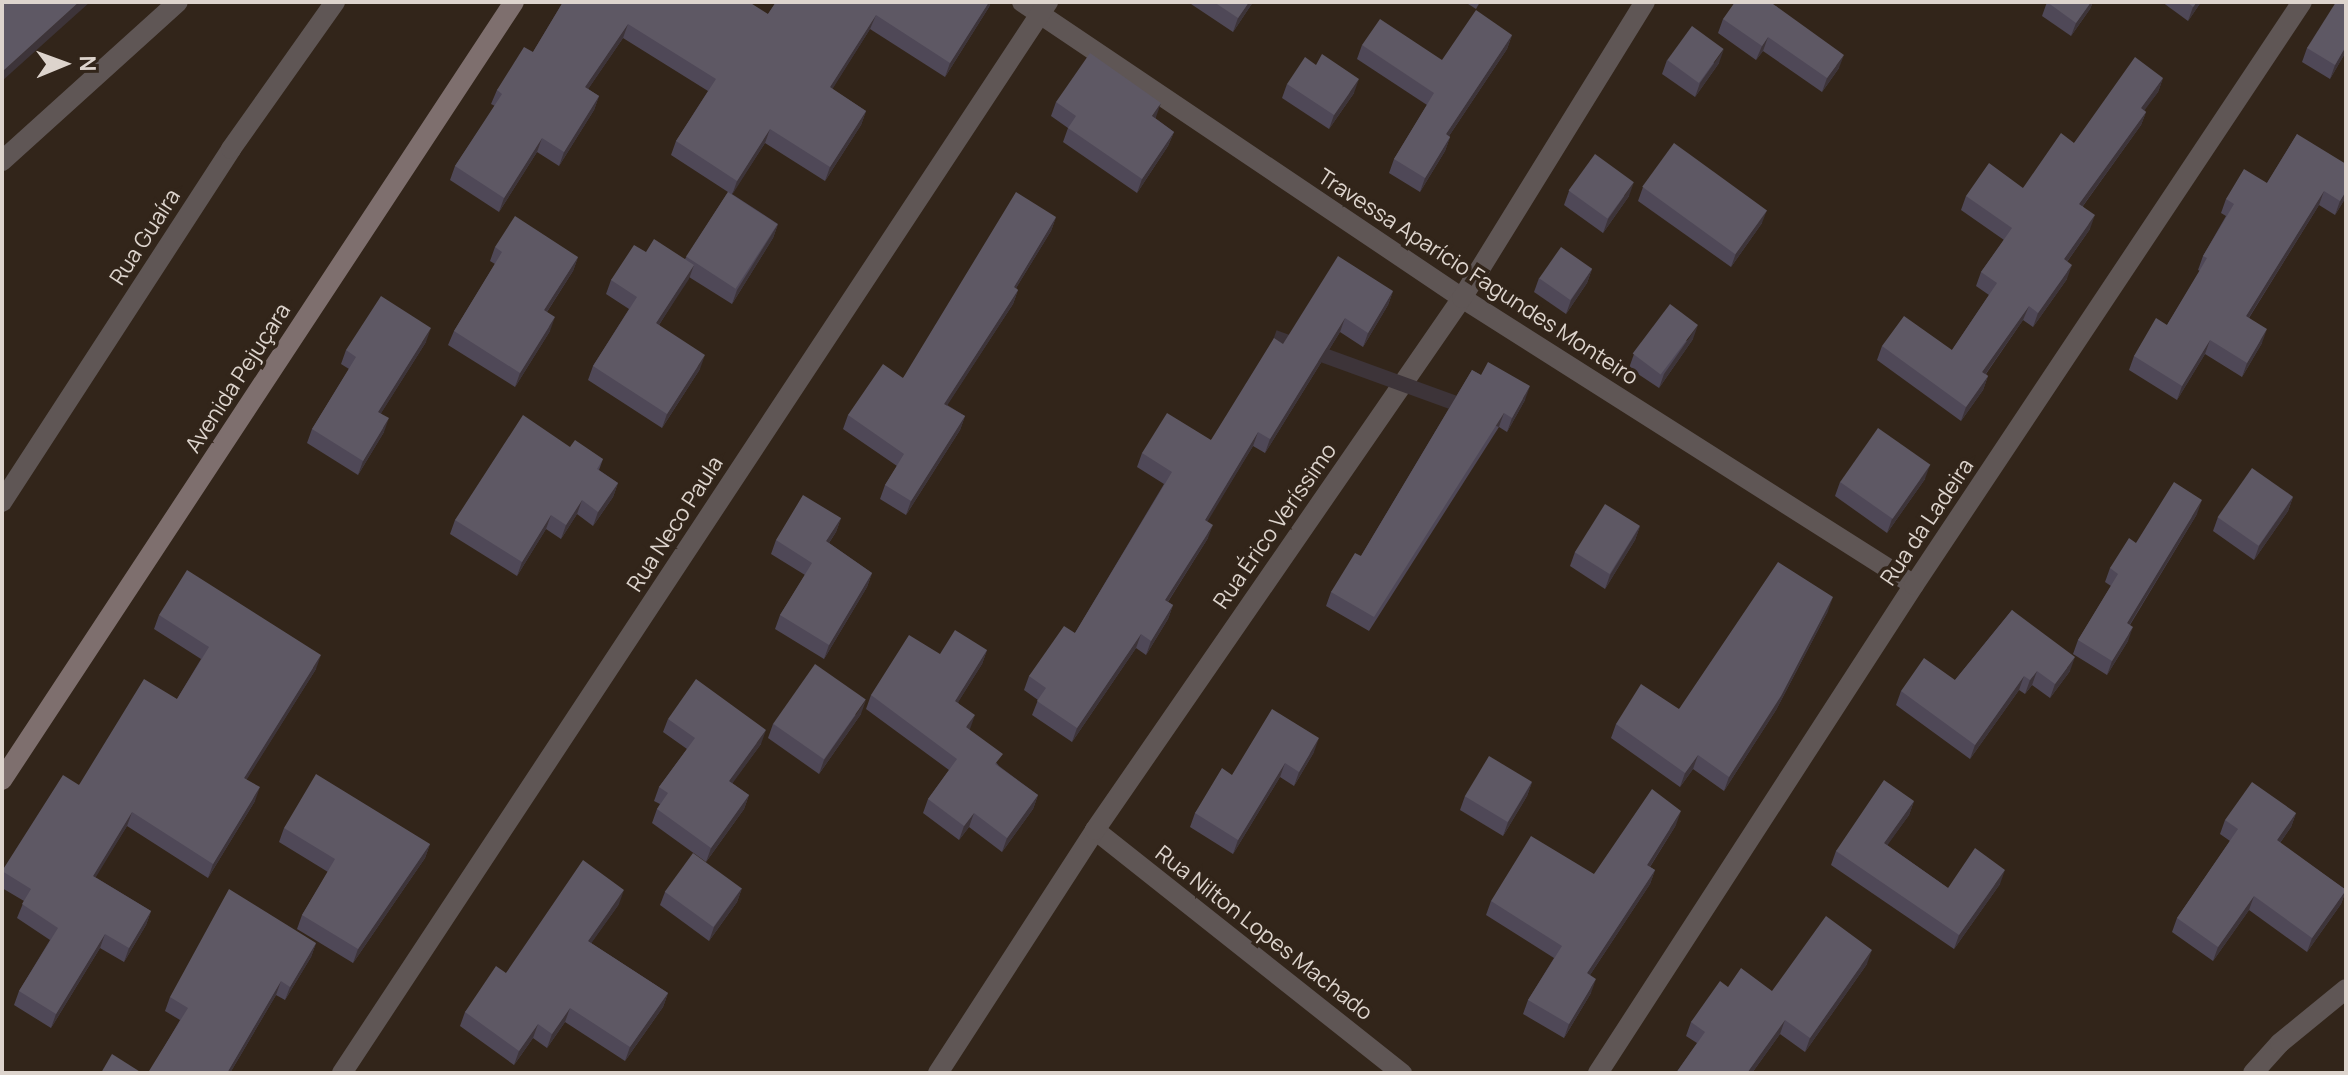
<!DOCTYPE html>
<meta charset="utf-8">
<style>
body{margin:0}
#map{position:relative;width:2348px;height:1075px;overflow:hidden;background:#32251a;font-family:Manrope,sans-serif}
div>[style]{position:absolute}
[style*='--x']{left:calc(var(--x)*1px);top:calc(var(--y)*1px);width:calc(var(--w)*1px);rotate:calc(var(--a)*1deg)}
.street>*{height:20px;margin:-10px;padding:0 10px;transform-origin:10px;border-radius:10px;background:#5f5655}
.secondary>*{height:20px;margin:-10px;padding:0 10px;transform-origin:10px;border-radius:10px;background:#7e6f6e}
.wall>*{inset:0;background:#4f4857}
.shaded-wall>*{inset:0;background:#3d3439;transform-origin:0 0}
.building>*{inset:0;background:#5e5864;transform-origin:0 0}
span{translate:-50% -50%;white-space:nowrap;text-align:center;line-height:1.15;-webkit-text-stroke:7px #32251a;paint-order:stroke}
.street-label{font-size:22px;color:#ddd4cd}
.frame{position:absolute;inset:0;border:4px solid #ddd4cd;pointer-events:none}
.north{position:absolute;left:24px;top:24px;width:80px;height:80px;-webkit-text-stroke:6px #32251a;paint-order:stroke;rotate:89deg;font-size:22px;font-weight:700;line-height:32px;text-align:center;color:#ddd4cd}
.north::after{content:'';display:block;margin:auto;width:28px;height:36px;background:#ddd4cd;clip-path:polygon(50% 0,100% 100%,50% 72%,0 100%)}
</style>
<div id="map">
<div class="street">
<div style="--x:1022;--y:2;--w:530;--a:33.93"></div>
<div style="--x:1462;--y:298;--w:535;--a:32.41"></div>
<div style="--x:2;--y:161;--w:237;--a:-42.1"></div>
<div style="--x:2;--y:502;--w:421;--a:-57"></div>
<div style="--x:231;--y:149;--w:180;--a:-54.7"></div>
<div style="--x:1095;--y:830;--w:392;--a:38.4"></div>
<div style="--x:342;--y:1073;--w:1283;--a:-56.61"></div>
<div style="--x:938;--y:1073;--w:289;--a:-57.1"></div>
<div style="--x:1095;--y:830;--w:646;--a:-55.4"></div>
<div style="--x:1462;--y:298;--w:348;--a:-58.3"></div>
<div style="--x:1598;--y:1073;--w:581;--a:-57.08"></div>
<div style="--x:1914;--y:585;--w:700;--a:-56.36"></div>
<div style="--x:2253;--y:1073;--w:40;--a:-48"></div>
<div style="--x:2280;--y:1043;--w:85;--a:-39.3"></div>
</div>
<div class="secondary">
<div style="--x:2;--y:780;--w:931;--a:-56.65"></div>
</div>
<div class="wall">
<div style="clip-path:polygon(563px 2px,768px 14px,776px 2px,991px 2px,989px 7px,945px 77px,870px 29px,832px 89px,866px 111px,861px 125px,825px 181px,765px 143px,732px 194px,778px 224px,773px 238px,732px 304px,689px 277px,659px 325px,700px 369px,662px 428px,588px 380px,593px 366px,629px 309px,606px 294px,611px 280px,646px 252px,685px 259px,728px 192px,671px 155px,676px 141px,708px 91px,623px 38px,588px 89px,599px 96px,594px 110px,559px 166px,537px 152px,499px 212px,450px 180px,455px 166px,495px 106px,491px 104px,497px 90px,533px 52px)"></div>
<div style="clip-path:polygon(1188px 2px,1253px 2px,1233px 32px)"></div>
<div style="clip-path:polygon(1465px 2px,1480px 2px,1476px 9px)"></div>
<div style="clip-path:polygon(2047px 2px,2093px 2px,2090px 9px,2071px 36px,2042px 16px)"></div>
<div style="clip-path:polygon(2162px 2px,2201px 2px,2188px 21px)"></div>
<div style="clip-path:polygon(2346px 2px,2346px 56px,2344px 55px,2330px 79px,2302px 62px,2307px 48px)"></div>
<div style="clip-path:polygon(1776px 6px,1839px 68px,1822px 92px,1763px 51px,1756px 60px,1718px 33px,1723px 19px)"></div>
<div style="clip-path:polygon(1512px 35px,1507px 49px,1449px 136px,1450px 137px,1445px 151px,1420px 192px,1389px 173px,1394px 159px,1427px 105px,1357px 59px,1362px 45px,1442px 60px)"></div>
<div style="clip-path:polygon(1667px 60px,1719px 63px,1695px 97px,1662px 74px)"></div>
<div style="clip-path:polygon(2163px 78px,2158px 92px,2144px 110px,2146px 112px,2141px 125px,2083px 206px,2090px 229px,2067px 262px,2067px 279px,2033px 327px,2023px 320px,1986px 374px,1988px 376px,1983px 390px,1961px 421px,1877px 360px,1882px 346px,1952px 350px,1989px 295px,1976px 286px,1981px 272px,2004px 240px,1961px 210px,1966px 196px,2023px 188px,2074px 143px)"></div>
<div style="clip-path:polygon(1287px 84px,1354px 93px,1329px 129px,1282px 98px)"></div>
<div style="clip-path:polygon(1056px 102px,1156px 117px,1155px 118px,1174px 132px,1168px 146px,1137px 193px,1063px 142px,1068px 128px,1051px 116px)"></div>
<div style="clip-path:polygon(2297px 134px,2346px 197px,2335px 215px,2319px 205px,2249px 318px,2262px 343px,2242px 377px,2205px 354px,2177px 400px,2129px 370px,2134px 356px,2167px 325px,2200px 271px,2198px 270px,2203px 256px,2226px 216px,2221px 213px,2226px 199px,2267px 183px)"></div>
<div style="clip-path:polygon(1643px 187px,1762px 223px,1731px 267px,1638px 201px)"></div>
<div style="clip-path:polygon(1569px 191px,1629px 196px,1603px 233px,1564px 205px)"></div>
<div style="clip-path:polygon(1056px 217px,1051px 231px,1016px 288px,1018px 290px,1013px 304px,947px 405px,965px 416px,960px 430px,906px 515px,880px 499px,885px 485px,897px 466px,843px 429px,848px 415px,903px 378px)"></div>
<div style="clip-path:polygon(495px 247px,578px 257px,573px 271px,547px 312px,550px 331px,515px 387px,448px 345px,454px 331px,495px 264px,490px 261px)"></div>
<div style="clip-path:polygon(1592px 269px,1587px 283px,1566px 314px,1534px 292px,1539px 278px)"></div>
<div style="clip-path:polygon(1393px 291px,1388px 305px,1363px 347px,1340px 332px,1265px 453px,1253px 446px,1207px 521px,1208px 538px,1168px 602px,1173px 605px,1168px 619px,1146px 655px,1136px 648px,1072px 742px,1032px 715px,1038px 700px,1024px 690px,1029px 676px,1075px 633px,1164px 484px,1137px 467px,1142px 453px,1211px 440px,1283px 344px)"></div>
<div style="clip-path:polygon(1693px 339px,1659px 388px,1629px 368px,1634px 354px)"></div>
<div style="clip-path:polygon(426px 342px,381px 413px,384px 432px,358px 475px,307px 443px,312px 429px,349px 369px,341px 364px,346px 350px)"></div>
<div style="clip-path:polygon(1472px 370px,1525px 400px,1507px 432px,1499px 427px,1369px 631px,1326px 606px,1331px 592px,1361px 556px)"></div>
<div style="clip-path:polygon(570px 447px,603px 459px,599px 470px,618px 483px,613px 497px,593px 526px,577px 514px,561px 539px,546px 529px,517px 576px,450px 534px,455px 520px)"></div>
<div style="clip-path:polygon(1925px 479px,1887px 533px,1835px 496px,1840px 482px)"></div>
<div style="clip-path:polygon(2293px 497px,2288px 511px,2254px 560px,2213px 531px,2218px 517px)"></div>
<div style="clip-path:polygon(2197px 514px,2130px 625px,2128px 641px,2107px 675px,2073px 654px,2078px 640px,2111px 586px,2105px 582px,2110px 568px,2136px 543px)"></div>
<div style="clip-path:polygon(841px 518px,836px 532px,829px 543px,872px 573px,867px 587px,824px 659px,775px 629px,780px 615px,805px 575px,771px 554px,776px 540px)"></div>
<div style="clip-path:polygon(1640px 526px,1635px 540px,1605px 589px,1570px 566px,1575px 552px)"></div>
<div style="clip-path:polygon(2012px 610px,2070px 671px,2050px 698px,2032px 685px,2025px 694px,2019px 690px,1970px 759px,1896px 705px,1901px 691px,1955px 680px)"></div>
<div style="clip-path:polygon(1828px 611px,1776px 710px,1724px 791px,1693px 769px,1680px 787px,1611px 738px,1616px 724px,1679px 709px)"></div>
<div style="clip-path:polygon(159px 615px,316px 669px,246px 780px,255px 801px,208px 878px,127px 826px,95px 877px,151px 911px,146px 925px,124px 962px,100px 948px,51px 1028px,14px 1005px,19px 991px,50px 940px,17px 918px,24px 901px,2px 888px,2px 872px,79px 785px,177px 699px,201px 659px,154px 629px)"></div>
<div style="clip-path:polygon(987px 650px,982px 664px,958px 702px,969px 730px,999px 766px,1038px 795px,1033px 809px,1002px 852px,969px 827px,959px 840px,923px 813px,928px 799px,949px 770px,866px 709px,871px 695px,940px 654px)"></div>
<div style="clip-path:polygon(861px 714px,819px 774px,768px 738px,773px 724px)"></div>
<div style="clip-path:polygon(668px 719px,761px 744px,732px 783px,749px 795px,744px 809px,706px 862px,652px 823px,657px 809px,660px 804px,654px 801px,659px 787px,687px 749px,663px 732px)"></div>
<div style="clip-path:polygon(1314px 752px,1294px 786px,1280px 777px,1233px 854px,1190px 827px,1195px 813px,1232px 775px)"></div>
<div style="clip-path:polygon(1532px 782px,1527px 796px,1503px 836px,1460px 810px,1465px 796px)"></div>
<div style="clip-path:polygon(1914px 801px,1909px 815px,1887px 845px,1948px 888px,2000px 884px,1954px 949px,1831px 865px,1836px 851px)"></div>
<div style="clip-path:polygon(2296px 813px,2291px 827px,2280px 843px,2346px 890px,2341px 904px,2307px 952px,2249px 910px,2213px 961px,2172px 932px,2177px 918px,2230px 841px,2220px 834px,2225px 820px)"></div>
<div style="clip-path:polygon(1676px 825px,1650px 867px,1655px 870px,1650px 884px,1590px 975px,1591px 993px,1564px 1038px,1523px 1014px,1528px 1000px,1554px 958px,1486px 915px,1491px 901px,1594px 874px)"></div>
<div style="clip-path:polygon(284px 828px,430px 844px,425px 858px,353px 963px,297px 929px,302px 915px,328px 872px,279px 842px)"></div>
<div style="clip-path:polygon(742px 888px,737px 902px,709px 941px,660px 905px,665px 892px)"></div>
<div style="clip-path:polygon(619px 904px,591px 943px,668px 993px,663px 1007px,625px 1061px,565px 1022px,547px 1048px,533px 1038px,514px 1065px,460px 1026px,465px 1012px,506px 973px)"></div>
<div style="clip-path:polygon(316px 943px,311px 957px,285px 1000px,276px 995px,230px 1073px,149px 1073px,180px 1020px,165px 1011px,170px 997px)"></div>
<div style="clip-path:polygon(1867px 964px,1805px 1052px,1780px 1034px,1752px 1073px,1676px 1073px,1697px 1043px,1686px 1036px,1691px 1022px,1728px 987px,1772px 991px)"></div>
</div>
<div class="shaded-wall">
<div style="clip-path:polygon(79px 2px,90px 2px,2px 81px,2px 72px)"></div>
<div style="clip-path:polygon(989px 2px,991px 2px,989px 7px,945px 77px,950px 63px)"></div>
<div style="clip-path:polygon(1249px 2px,1253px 2px,1233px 32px,1238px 18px)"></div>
<div style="clip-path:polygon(2091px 2px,2093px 2px,2090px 9px,2071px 36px,2076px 23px)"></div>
<div style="clip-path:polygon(2197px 2px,2201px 2px,2188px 21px,2193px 7px)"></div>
<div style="clip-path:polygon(876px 15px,870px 29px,825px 101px,830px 87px)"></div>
<div style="clip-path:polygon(628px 24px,623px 38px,580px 101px,585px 87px)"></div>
<div style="clip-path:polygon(1512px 35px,1507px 49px,1441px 148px,1446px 134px)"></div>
<div style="clip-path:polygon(1768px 37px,1763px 51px,1756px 60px,1762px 46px)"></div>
<div style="clip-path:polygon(2346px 46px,2344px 55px,2330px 79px,2335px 65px)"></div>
<div style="clip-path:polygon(1724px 49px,1719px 63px,1695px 97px,1700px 83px)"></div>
<div style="clip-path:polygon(1844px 55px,1839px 68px,1822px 92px,1827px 78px)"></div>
<div style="clip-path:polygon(2163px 78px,2158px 92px,2136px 122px,2141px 108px)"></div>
<div style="clip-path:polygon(1359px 79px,1354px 93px,1329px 129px,1334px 115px)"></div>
<div style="clip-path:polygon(599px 96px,594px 110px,559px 166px,564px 152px)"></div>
<div style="clip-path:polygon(1161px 103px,1156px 117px,1147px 130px,1152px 116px)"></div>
<div style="clip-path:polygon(866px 111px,861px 125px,825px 181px,830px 167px)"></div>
<div style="clip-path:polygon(2146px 112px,2141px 125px,2074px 218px,2079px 204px)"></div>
<div style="clip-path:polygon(770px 129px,765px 143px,732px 195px,737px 181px)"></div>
<div style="clip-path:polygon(1174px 132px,1168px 146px,1137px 193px,1142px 179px)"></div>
<div style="clip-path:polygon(1450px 137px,1445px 151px,1420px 192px,1425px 178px)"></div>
<div style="clip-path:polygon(542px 138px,537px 152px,499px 212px,504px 198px)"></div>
<div style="clip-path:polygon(1634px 182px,1629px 196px,1603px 233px,1608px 219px)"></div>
<div style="clip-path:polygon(2324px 191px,2319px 205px,2241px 330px,2246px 316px)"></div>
<div style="clip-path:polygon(2346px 191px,2346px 197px,2335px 215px,2340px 201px)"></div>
<div style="clip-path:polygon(1767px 210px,1762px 223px,1731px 267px,1736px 253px)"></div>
<div style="clip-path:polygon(2095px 215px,2090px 229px,2059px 273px,2064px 259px)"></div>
<div style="clip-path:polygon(1056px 217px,1051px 231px,1008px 301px,1014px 287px)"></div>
<div style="clip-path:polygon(778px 224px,773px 238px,732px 304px,737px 290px)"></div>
<div style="clip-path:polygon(578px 257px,573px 271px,539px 324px,544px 310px)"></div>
<div style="clip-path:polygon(694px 265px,689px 279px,651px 337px,656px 323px)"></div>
<div style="clip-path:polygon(2072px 265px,2067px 279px,2033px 327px,2038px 313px)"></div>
<div style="clip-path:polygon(1592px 269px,1587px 283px,1566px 314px,1571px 300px)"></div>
<div style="clip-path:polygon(1018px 290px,1013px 304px,939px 418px,944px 404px)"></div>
<div style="clip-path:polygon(1393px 291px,1388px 305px,1363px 347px,1368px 333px)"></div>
<div style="clip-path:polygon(2029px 306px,2023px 320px,1977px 386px,1982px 372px)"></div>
<div style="clip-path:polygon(555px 317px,550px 331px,515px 387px,520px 373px)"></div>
<div style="clip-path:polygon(1345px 318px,1340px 332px,1265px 453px,1270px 439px)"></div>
<div style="clip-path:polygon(1698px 325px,1693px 339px,1659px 388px,1664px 374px)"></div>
<div style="clip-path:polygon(431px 328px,426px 342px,373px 426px,378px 412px)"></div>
<div style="clip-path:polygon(2267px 329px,2262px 343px,2242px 377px,2247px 363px)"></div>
<div style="clip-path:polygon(2210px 340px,2205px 354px,2177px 400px,2182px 386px)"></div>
<div style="clip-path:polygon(705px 355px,700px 369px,662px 428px,667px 414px)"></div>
<div style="clip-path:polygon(1988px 376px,1983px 390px,1961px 421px,1966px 407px)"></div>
<div style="clip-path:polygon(1530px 386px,1525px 400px,1507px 432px,1512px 418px)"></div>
<div style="left:1504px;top:413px;width:15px;height:242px;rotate:110deg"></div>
<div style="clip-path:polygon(965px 416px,960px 430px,906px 515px,911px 501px)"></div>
<div style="clip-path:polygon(389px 418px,384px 432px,358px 475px,363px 461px)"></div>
<div style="clip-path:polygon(1258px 432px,1253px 446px,1200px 534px,1205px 520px)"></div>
<div style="clip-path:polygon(1930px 465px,1925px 479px,1887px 533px,1892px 519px)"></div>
<div style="clip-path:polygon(618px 483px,613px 497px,593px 526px,598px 512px)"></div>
<div style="clip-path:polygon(2293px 497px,2288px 511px,2254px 560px,2259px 546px)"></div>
<div style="clip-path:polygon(582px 500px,577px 514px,561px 539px,566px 525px)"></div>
<div style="clip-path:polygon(2202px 500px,2197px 514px,2122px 637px,2127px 623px)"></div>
<div style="clip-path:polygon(551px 515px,546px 529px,517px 576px,522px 562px)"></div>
<div style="clip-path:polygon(841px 518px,836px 532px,821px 555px,826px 541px)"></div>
<div style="clip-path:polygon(1213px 525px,1208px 538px,1160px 614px,1165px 600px)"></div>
<div style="clip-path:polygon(1640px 526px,1635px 540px,1605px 589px,1610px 575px)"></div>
<div style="clip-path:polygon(872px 573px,867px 587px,824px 659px,829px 645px)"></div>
<div style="clip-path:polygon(1833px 597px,1828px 611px,1776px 710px,1724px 791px,1729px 777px)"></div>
<div style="clip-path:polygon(1173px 605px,1168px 619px,1146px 655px,1151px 641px)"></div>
<div style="clip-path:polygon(2133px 627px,2128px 641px,2107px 675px,2112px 661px)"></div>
<div style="clip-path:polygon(1141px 634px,1136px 648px,1072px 742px,1077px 728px)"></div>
<div style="clip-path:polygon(987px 650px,982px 664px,950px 715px,955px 701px)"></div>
<div style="clip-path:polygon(321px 655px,316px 669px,239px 792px,244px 778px)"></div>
<div style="clip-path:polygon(2075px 657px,2070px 671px,2050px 698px,2055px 684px)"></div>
<div style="clip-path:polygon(2037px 671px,2032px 685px,2025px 694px,2030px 680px)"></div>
<div style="clip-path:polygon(2024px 676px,2019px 690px,1970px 759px,1975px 745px)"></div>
<div style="clip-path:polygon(866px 700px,861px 714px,819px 774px,824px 760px)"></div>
<div style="clip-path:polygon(975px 715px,970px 729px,961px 741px,966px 727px)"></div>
<div style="clip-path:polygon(766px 730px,761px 744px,724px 795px,729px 781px)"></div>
<div style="clip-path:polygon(1319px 738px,1314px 752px,1294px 786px,1299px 772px)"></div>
<div style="clip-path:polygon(1698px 755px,1693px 769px,1680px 787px,1685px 773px)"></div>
<div style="clip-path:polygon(1285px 763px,1280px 777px,1233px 854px,1238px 840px)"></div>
<div style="clip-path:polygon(1532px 782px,1527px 796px,1503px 836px,1508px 822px)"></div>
<div style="clip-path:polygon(260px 787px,255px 801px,208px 878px,213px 864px)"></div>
<div style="clip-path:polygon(749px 795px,744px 809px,706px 862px,711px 848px)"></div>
<div style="clip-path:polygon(1038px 795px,1033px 809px,1002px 852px,1007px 838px)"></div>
<div style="clip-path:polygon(1914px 801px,1909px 815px,1879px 857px,1884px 843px)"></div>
<div style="clip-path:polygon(1681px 811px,1676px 825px,1642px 879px,1647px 865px)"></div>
<div style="clip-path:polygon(132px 812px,127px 826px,88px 890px,93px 876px)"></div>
<div style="clip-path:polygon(974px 813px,969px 827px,959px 840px,964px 826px)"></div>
<div style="clip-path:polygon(2296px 813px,2291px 827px,2272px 854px,2277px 840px)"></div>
<div style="clip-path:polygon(430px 844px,425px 858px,353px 963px,358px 949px)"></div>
<div style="clip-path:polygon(1655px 870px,1650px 884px,1582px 987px,1587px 973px)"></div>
<div style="clip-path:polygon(2005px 870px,2000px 884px,1954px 949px,1959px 935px)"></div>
<div style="clip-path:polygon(742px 888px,737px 902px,709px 941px,714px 927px)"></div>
<div style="clip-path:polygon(624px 890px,619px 904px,583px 955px,588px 941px)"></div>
<div style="clip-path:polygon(2346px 890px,2341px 904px,2307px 952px,2312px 938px)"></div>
<div style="clip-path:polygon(2254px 896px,2249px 910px,2213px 961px,2218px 947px)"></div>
<div style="clip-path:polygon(151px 911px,146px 925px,124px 962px,129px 948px)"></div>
<div style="clip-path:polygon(105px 934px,100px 948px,51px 1028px,56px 1014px)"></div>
<div style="clip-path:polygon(316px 943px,311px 957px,285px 1000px,290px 987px)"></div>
<div style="clip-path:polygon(1872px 950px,1867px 964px,1805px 1052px,1810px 1038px)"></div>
<div style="clip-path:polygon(1596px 979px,1591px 993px,1564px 1038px,1569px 1024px)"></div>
<div style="clip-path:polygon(281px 981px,276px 995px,230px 1073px,227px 1073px)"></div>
<div style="clip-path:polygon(668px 993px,663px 1007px,625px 1061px,630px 1047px)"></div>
<div style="clip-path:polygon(570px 1008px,565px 1022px,547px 1048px,552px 1034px)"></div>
<div style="clip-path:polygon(1785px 1020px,1780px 1034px,1752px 1073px,1747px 1073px)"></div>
<div style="clip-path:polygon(538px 1024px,533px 1038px,514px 1065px,519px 1051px)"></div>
</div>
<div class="building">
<div style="clip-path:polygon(6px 2px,79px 2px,2px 72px,2px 5px)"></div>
<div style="clip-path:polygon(563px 2px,749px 2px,768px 14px,776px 2px,989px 2px,950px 63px,876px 15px,830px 87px,866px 111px,830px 167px,770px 129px,737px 181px,676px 141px,716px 79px,628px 24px,585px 87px,599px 96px,564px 152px,542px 138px,504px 198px,455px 166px,502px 94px,497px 90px,524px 47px,533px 52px)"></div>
<div style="clip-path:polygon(1214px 2px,1249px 2px,1238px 18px)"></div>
<div style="clip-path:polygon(1735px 2px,1774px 2px,1773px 4px,1844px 55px,1827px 78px,1768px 37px,1762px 46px,1723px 19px)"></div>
<div style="clip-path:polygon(2047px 2px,2091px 2px,2076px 23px)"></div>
<div style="clip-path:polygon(2187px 2px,2197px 2px,2193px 7px)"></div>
<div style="clip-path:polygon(2336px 2px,2346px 2px,2346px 46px,2335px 65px,2307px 48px)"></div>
<div style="clip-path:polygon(1476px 10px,1512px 35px,1446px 134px,1450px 137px,1425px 178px,1394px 159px,1434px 93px,1362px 45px,1380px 19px,1442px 60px)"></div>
<div style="left:1692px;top:26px;width:39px;height:42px;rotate:36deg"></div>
<div style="clip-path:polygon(1090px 53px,1161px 103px,1152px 116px,1174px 132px,1142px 179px,1068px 128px,1076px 116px,1056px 102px)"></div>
<div style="clip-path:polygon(1322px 54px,1359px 79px,1334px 115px,1287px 84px,1305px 57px,1316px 65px)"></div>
<div style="clip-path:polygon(2135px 57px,2163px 78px,2141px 108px,2146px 112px,2079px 204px,2095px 215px,2064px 259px,2072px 265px,2038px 313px,2029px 306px,1982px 372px,1988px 376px,1966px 407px,1882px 346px,1904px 316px,1952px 350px,1997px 283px,1981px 272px,2012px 228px,1966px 196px,1989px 163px,2023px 188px,2061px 133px,2074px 143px)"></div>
<div style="clip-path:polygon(2297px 134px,2346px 164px,2346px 191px,2340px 201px,2324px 191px,2246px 316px,2267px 329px,2247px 363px,2210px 340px,2182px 386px,2134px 356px,2156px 318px,2167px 325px,2207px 258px,2203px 256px,2234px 204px,2226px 199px,2244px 169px,2267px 183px)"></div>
<div style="left:1674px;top:143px;width:115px;height:54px;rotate:36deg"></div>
<div style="left:1595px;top:154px;width:48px;height:45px;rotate:36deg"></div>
<div style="left:728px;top:192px;width:59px;height:77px;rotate:33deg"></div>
<div style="clip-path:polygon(1016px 192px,1056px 217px,1014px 287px,1018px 290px,944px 404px,965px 416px,911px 501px,885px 485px,904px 454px,848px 415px,883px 364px,903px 378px)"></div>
<div style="clip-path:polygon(515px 216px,578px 257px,544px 310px,555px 317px,520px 373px,454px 331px,502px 252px,495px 247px)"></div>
<div style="clip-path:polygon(654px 239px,694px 265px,656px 323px,705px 355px,667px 414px,593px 366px,637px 297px,611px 280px,634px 245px,646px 252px)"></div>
<div style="left:1561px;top:247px;width:38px;height:38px;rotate:35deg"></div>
<div style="clip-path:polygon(1338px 256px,1393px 291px,1368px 333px,1345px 318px,1270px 439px,1258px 432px,1205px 520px,1213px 525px,1165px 600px,1173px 605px,1151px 641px,1141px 634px,1077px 728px,1037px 701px,1046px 688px,1029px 676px,1064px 626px,1075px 633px,1172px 472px,1142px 453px,1167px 413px,1211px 440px,1274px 338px,1283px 344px)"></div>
<div style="clip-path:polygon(381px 296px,431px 328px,378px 412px,389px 418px,363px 461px,312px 429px,356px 357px,346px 350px)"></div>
<div style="left:1670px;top:304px;width:35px;height:62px;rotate:37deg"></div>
<div style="clip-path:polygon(1488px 362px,1530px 386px,1512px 418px,1504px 413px,1374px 617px,1331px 592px,1355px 553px,1361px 556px,1472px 370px,1481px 375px)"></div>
<div style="clip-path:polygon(523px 415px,570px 447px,575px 440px,603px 459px,597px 469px,618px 483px,598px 512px,582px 500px,566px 525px,551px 515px,522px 562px,455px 520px)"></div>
<div style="left:1878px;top:428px;width:64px;height:66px;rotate:35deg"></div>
<div style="left:2252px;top:468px;width:50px;height:60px;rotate:35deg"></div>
<div style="clip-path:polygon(2174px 482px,2202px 500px,2127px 623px,2133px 627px,2112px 661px,2078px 640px,2118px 574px,2110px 568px,2129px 538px,2136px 543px)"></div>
<div style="clip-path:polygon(803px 495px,841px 518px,826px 541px,872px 573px,829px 645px,780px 615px,812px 563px,776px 540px)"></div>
<div style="left:1605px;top:504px;width:41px;height:57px;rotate:32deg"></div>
<div style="clip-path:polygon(1778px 562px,1833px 597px,1781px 696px,1729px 777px,1698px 755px,1685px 773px,1616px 724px,1641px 684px,1679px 709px)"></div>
<div style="clip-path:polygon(187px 570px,321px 655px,244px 778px,260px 787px,213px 864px,132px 812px,93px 876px,151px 911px,129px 948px,105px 934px,56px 1014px,19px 991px,58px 928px,22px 904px,31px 889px,2px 871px,63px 775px,79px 785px,144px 679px,177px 699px,209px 647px,159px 615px)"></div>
<div style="clip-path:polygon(2012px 610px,2075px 657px,2055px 684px,2037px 671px,2030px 680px,2024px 676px,1975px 745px,1901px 691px,1924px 658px,1955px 680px)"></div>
<div style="clip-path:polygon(955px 630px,987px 650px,955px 701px,975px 715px,966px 727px,1003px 754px,995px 764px,1038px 795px,1007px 838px,974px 813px,964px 826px,928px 799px,957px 759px,871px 695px,909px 635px,940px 654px)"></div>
<div style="left:815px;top:664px;width:62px;height:73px;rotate:35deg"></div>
<div style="clip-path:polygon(696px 679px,766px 730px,729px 781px,749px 795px,711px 848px,657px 809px,668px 793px,659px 787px,695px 738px,668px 719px)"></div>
<div style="clip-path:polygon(1272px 709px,1319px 738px,1299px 772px,1285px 763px,1238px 840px,1195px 813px,1222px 768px,1232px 775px)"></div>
<div style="left:1489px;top:756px;width:50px;height:47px;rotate:31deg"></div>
<div style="clip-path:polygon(316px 774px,430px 844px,358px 949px,302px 915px,335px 859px,284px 828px)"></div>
<div style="clip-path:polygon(1884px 780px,1914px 801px,1884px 843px,1948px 888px,1975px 848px,2005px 870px,1959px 935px,1836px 851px)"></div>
<div style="clip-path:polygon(2252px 782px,2296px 813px,2277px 840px,2346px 890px,2312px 938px,2254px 896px,2218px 947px,2177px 918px,2238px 829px,2225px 820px)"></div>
<div style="clip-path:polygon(1652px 789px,1681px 811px,1647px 865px,1655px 870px,1587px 973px,1596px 979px,1569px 1024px,1528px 1000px,1562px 946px,1491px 901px,1531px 836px,1594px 874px)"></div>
<div style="left:693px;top:853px;width:60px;height:48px;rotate:36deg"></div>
<div style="clip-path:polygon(583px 860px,624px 890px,588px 941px,668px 993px,630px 1047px,570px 1008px,552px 1034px,538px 1024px,519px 1051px,465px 1012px,496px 966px,506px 973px)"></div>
<div style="clip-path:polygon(229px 889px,316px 943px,290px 987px,281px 981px,227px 1073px,152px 1073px,149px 1071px,188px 1008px,170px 997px)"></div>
<div style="clip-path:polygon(1826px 916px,1872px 950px,1810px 1038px,1785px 1020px,1747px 1073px,1676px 1073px,1705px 1032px,1691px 1022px,1720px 981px,1728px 987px,1741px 968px,1772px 991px)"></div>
<div style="clip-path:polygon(112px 1054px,142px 1073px,101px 1073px)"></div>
</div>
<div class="street-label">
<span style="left:145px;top:237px;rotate:-57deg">Rua Guaíra</span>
<span style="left:1478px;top:277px;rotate:33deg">Travessa Aparício Fagundes Monteiro</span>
<span style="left:238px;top:378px;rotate:-57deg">Avenida Pejuçara</span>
<span style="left:1927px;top:522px;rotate:-56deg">Rua da Ladeira</span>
<span style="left:675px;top:524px;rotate:-57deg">Rua Neco Paula</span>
<span style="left:1275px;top:526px;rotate:-55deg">Rua Érico Veríssimo</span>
<span style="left:1264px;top:933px;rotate:38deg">Rua Nilton Lopes Machado</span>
</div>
<div class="frame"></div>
<div class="north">N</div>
</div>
